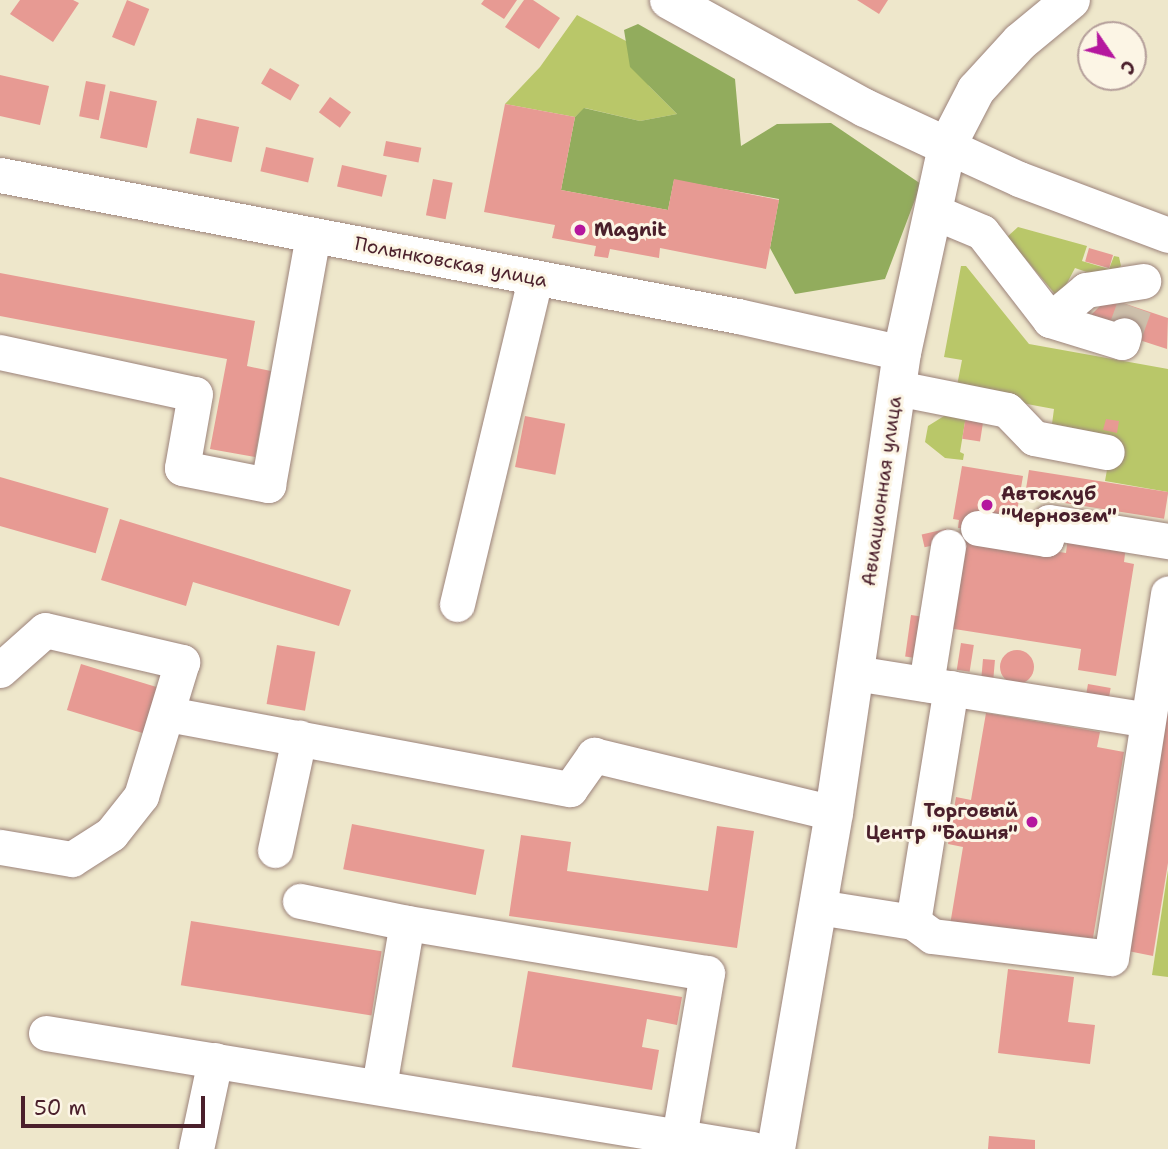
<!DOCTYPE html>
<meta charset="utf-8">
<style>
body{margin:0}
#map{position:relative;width:1168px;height:1149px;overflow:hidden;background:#eee7cb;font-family:"Shantell Sans",sans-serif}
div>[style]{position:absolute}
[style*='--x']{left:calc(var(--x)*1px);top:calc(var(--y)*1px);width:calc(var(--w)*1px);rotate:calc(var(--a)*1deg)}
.green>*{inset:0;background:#b9c769}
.forest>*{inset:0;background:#92ac5d}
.building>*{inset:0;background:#e79a93;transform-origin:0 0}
.round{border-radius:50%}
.minor-tunnel>*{height:35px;margin-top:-17.5px;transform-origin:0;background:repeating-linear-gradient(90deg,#cdbfab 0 35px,transparent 0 53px)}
.roads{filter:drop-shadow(0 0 2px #9c837b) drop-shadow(0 0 2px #9c837b)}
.minor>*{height:35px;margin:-17.5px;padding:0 17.5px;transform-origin:17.5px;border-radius:17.5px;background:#fff}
.major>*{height:38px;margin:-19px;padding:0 19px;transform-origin:19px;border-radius:19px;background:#fff}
.dots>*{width:19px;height:19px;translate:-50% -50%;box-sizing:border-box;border:4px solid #fcf5e5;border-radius:50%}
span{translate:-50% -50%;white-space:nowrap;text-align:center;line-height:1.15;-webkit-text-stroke:6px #fcf5e5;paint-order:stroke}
.poi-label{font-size:19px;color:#4a1f2b;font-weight:700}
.left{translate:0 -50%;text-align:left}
.right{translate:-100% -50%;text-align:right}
.street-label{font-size:19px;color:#4a1f2b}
.north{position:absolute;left:1077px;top:21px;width:70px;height:70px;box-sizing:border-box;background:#fcf5e5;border:2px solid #b59f9b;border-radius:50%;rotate:125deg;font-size:19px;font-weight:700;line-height:28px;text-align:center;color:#4a1f2b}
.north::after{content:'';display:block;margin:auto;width:24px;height:32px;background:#b5179e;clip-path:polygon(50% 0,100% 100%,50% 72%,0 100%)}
.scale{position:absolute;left:21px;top:1096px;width:184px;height:32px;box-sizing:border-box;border:4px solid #4a1f2b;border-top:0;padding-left:9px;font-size:21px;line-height:24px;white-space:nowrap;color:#4a1f2b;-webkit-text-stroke:5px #fcf5e5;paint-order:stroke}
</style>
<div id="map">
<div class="green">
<div style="clip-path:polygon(577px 15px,626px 41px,649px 86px,677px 114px,640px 121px,585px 108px,575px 117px,505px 104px,540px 67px)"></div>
<div style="clip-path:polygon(1018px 227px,1087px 246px,1082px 261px,1109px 269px,1114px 256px,1119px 257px,1121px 266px,1107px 279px,1075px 268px,1065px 287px,1055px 294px,1007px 237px)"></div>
<div style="clip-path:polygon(961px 266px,966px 266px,1029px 344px,1168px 369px,1168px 492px,1105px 481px,1113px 436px,1052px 424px,1054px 409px,956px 391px,962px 360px,944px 357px)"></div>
<div style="clip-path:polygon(952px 411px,966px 416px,960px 452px,964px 454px,963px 460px,945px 458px,925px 442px,928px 426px)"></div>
<div style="clip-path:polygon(1168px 870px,1168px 977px,1152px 975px)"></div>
</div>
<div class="forest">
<div style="clip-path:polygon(638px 24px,735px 79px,741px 146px,777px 124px,831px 123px,921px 184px,885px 279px,795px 294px,770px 248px,779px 199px,674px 180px,668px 210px,561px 190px,575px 117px,584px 108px,640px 121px,677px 114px,630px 67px,624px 30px)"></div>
</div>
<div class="building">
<div style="clip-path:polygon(20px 0,73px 0,79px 3px,53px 42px,10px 14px)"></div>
<div style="left:127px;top:0;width:24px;height:40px;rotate:22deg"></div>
<div style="clip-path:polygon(484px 0,517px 0,504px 19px,481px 4px)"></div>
<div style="clip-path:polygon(524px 0,533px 0,560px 18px,539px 49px,505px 27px)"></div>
<div style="clip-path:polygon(857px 0,888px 0,879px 14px)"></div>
<div style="left:270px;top:68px;width:34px;height:18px;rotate:30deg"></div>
<div style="clip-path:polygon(0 75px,49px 86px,40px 125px,0 116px)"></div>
<div style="left:86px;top:81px;width:20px;height:36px;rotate:11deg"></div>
<div style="left:110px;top:91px;width:48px;height:48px;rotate:12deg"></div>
<div style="left:330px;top:97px;width:26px;height:19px;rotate:36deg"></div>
<div style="clip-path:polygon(505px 104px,575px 117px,561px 190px,668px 210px,674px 179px,779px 200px,766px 269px,660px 248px,659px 258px,610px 249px,608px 258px,594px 256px,596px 246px,552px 238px,555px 225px,484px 212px)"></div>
<div style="left:197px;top:118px;width:43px;height:36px;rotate:12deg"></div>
<div style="left:386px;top:141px;width:36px;height:15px;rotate:11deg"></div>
<div style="left:266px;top:147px;width:49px;height:25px;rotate:13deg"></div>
<div style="left:342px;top:165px;width:46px;height:22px;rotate:13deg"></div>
<div style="left:433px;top:179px;width:20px;height:37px;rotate:11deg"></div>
<div style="left:1089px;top:248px;width:25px;height:14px;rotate:16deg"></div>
<div style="clip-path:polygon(0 273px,255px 321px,247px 366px,271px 371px,255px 457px,210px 449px,227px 359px,0 316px)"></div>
<div style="clip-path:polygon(1108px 298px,1168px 318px,1167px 349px,1084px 322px)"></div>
<div style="left:966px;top:415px;width:18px;height:24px;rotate:9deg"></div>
<div style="left:525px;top:416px;width:41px;height:52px;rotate:11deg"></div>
<div style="clip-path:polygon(1106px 419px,1119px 421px,1117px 433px,1103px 430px)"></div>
<div style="clip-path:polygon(962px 466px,1023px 476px,1014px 529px,958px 528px,959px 520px,953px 519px)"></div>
<div style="left:1029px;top:470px;width:141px;height:27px;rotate:9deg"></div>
<div style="left:0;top:477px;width:113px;height:47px;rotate:16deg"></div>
<div style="clip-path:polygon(120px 519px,351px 590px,339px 626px,193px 582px,186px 606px,101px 580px)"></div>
<div style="left:946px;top:529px;width:13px;height:25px;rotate:77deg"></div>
<div style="clip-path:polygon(963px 536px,1066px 553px,1068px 536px,1126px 546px,1124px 562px,1134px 564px,1116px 676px,1078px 670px,1081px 649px,948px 628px)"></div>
<div style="left:911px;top:615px;width:14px;height:42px;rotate:8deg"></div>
<div style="left:961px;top:643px;width:13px;height:27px;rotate:9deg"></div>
<div style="left:277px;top:645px;width:39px;height:60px;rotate:10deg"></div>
<div class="round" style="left:1000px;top:650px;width:34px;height:34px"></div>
<div style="left:983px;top:659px;width:12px;height:20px;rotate:5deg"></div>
<div style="left:81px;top:664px;width:84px;height:48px;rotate:17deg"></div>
<div style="clip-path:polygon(1168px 676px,1168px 863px,1153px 956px,1123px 950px)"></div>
<div style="left:1088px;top:684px;width:23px;height:14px;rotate:10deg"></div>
<div style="clip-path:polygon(986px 713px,1100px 732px,1097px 747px,1124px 752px,1092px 944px,949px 931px,963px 847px,948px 844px,956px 797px,971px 800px)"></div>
<div style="left:352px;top:824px;width:135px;height:46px;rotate:11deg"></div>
<div style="clip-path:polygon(717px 826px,754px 831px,737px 948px,509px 916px,521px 835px,571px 842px,567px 871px,708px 891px)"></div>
<div style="left:191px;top:921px;width:193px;height:65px;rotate:9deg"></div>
<div style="clip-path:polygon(1008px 969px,1074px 977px,1068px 1022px,1095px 1025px,1090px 1064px,998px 1053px)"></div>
<div style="clip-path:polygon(528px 971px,682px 997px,677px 1025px,647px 1019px,642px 1047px,659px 1050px,652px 1090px,512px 1067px)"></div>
<div style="clip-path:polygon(989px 1136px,1035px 1140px,1035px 1149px,988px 1149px)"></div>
</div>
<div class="minor-tunnel">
<div style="--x:1124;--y:335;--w:30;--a:-70"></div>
</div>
<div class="roads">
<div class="minor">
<div style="--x:947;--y:146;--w:79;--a:24.6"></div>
<div style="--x:1019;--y:179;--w:159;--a:20.6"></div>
<div style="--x:0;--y:175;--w:751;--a:10.82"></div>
<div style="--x:738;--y:316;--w:168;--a:12.7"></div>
<div style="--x:932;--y:211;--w:54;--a:22.8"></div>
<div style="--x:982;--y:232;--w:111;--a:52.3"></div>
<div style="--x:1050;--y:320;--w:75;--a:17"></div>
<div style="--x:1122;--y:342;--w:7;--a:-74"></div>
<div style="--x:1050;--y:320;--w:47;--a:-39.8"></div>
<div style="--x:1086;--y:290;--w:58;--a:-9"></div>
<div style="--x:0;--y:352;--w:199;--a:12.2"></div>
<div style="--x:195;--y:394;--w:75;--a:100"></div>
<div style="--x:182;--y:468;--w:88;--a:11.2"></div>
<div style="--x:268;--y:485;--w:253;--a:-79.8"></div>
<div style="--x:897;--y:388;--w:112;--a:11.3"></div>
<div style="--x:1007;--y:410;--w:39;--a:46"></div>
<div style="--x:1034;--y:438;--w:74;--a:10.9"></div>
<div style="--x:978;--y:528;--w:69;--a:9.2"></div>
<div style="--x:1046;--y:539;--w:17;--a:-80"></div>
<div style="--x:1049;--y:522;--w:121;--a:9.1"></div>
<div style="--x:457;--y:604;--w:335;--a:-76.5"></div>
<div style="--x:0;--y:670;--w:60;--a:-41.6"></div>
<div style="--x:45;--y:630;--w:141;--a:13.1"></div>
<div style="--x:182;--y:662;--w:140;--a:107"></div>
<div style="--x:141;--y:796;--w:48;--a:128.3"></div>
<div style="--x:111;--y:834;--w:46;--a:147.3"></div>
<div style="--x:72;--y:859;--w:73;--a:-170.5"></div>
<div style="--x:855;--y:673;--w:296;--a:9.1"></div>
<div style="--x:926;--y:684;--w:139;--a:-80.9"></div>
<div style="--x:168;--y:714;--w:409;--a:10.6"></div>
<div style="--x:570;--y:789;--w:42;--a:-54.8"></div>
<div style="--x:594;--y:755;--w:247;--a:13.6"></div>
<div style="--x:275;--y:850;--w:115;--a:-77.9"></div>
<div style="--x:300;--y:901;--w:109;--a:11.6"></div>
<div style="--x:818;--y:907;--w:96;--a:9"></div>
<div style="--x:913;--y:922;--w:237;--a:-80.8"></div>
<div style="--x:913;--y:922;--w:24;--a:36"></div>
<div style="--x:932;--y:936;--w:180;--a:7"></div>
<div style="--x:1111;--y:958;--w:369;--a:-81.1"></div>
<div style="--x:46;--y:1033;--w:716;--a:9.32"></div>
<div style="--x:379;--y:1086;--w:165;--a:-80.3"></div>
<div style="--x:407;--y:923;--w:304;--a:9.5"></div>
<div style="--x:707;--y:973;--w:165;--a:99.7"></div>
<div style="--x:196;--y:1149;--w:91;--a:-77.9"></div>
</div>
<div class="major">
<div style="--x:669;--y:0;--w:224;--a:28.9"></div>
<div style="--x:865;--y:108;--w:90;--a:24.9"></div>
<div style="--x:776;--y:1149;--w:341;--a:-80.2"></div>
<div style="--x:834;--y:813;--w:465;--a:-81.6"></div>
<div style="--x:902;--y:353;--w:212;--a:-77.7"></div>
<div style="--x:947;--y:146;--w:63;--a:-62.6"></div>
<div style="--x:976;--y:90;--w:65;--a:-47.5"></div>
<div style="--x:1020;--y:42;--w:66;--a:-39.5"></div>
</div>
</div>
<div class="dots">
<div style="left:580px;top:230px;background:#b5179e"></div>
<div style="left:987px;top:505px;background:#b5179e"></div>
<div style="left:1032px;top:822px;background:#b5179e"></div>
</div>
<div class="poi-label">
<span class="left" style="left:594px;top:230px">Magnit</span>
<span class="left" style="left:1001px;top:505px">Автоклуб<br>"Чернозем"</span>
<span class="right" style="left:1018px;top:822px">Торговый<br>Центр "Башня"</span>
</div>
<div class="street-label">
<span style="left:451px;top:262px;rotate:11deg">Полынковская улица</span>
<span style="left:882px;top:491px;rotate:-82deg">Авиационная улица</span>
</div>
<div class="north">С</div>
<div class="scale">50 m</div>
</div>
